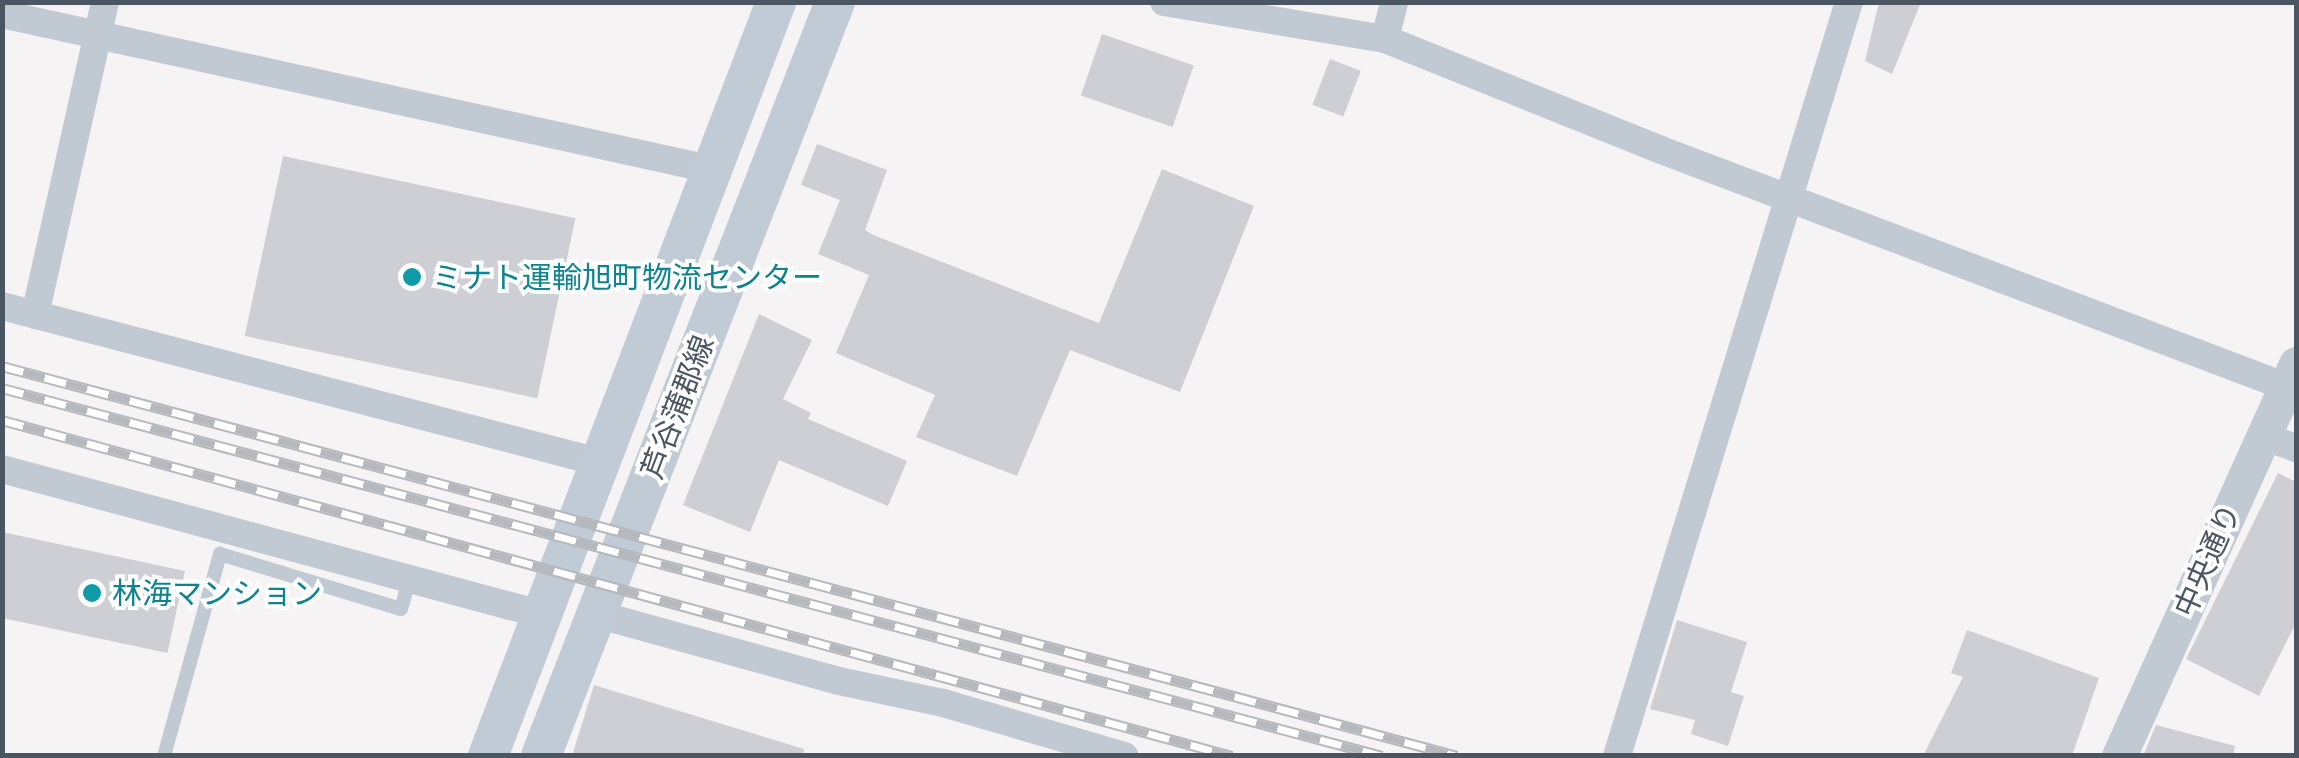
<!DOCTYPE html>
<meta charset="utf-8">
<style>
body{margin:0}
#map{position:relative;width:2299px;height:758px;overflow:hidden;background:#f5f3f3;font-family:"PT Sans","Noto Sans JP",sans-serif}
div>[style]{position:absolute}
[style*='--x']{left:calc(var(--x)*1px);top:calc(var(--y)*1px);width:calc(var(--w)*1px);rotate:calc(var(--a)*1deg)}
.building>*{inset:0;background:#cdcfd5;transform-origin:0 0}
.service>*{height:14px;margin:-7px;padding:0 7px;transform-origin:7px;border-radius:7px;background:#c1cad2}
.minor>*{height:28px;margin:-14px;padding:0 14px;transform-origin:14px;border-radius:14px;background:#c1cad2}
.tertiary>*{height:35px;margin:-17.5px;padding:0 17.5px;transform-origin:17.5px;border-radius:17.5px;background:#c1cad2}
.secondary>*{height:40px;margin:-20px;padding:0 20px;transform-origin:20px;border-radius:20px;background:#c1cbd6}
.rail>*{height:11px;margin-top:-5.5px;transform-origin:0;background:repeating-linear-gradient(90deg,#fff 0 22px,#b5b8bd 0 44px);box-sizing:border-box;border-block:2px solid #b5b8bd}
.dots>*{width:28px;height:28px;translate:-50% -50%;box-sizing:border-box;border:5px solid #fff;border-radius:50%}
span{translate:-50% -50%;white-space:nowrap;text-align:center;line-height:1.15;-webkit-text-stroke:8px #fff;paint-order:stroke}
.culture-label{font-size:30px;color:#0d838f}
.left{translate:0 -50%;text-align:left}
.street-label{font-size:30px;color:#4a5661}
.frame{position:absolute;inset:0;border:5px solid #4a5661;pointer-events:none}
</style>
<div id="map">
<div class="building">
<div style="clip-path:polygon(1879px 2px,1921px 2px,1892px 74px,1865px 61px)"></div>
<div style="left:1102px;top:34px;width:97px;height:65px;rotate:19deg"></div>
<div style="left:1330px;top:59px;width:33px;height:49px;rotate:21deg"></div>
<div style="clip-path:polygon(817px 144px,887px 170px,865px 230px,873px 235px,1099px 323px,1162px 169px,1254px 206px,1180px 392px,1070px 350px,1017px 476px,916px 437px,935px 395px,836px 353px,869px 275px,818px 254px,840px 200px,801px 185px)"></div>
<div style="left:283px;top:156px;width:299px;height:184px;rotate:12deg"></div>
<div style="clip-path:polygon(759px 314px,812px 340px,783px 399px,811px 413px,808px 419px,907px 461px,888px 506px,779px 460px,750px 532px,683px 505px)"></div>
<div style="clip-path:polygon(2278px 473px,2296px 482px,2296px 623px,2259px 696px,2186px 659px)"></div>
<div style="left:2px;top:532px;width:187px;height:84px;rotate:12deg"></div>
<div style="clip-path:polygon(1677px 620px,1747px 642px,1731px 692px,1744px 696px,1728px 746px,1691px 734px,1695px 720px,1650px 709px)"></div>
<div style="clip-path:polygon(1967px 630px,2099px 678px,2072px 756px,1923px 756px,1963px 677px,1951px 673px)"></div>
<div style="clip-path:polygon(594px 685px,804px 749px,803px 756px,572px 756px)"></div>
<div style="clip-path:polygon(2156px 725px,2235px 746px,2233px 756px,2143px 756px)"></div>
</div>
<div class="service">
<div style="--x:164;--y:756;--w:210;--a:-74.5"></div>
<div style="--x:220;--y:554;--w:189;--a:16.9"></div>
<div style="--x:401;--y:609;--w:33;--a:-74"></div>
</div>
<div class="minor">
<div style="--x:1164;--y:2;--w:224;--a:9.5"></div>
<div style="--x:1385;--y:39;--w:297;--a:21.9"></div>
<div style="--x:1661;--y:150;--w:669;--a:20.74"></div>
<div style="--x:2;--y:14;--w:725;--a:12.35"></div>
<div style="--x:1385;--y:39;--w:38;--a:-76"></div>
<div style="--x:2;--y:306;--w:620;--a:14.66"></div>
<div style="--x:35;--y:315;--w:321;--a:-77.4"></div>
<div style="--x:2263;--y:436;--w:35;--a:20"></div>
<div style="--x:2;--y:469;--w:557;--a:15.08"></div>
<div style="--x:596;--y:614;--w:252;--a:15.4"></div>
<div style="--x:839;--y:681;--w:106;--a:11.9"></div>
<div style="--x:943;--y:703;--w:189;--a:16.3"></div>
<div style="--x:1617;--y:756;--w:789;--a:-72.9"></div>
</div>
<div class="tertiary">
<div style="--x:2119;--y:756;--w:430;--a:-65.7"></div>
</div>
<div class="secondary">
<div style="--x:488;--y:756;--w:807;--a:-69.09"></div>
<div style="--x:541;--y:756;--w:809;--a:-68.7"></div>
</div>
<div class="rail">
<div style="--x:2;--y:366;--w:1506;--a:15"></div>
<div style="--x:2;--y:388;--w:1428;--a:14.93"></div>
<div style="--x:2;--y:420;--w:1275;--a:15.28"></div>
</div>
<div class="dots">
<div style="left:412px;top:277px;background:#0f9aa8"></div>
<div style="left:92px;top:593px;background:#0f9aa8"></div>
</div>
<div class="culture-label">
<span class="left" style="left:432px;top:277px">ミナト運輸旭町物流センター</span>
<span class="left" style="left:112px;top:593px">林海マンション</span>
</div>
<div class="street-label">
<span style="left:677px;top:407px;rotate:-69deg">芦谷蒲郡線</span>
<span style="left:2207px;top:560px;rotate:-66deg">中央通り</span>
</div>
<div class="frame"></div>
</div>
